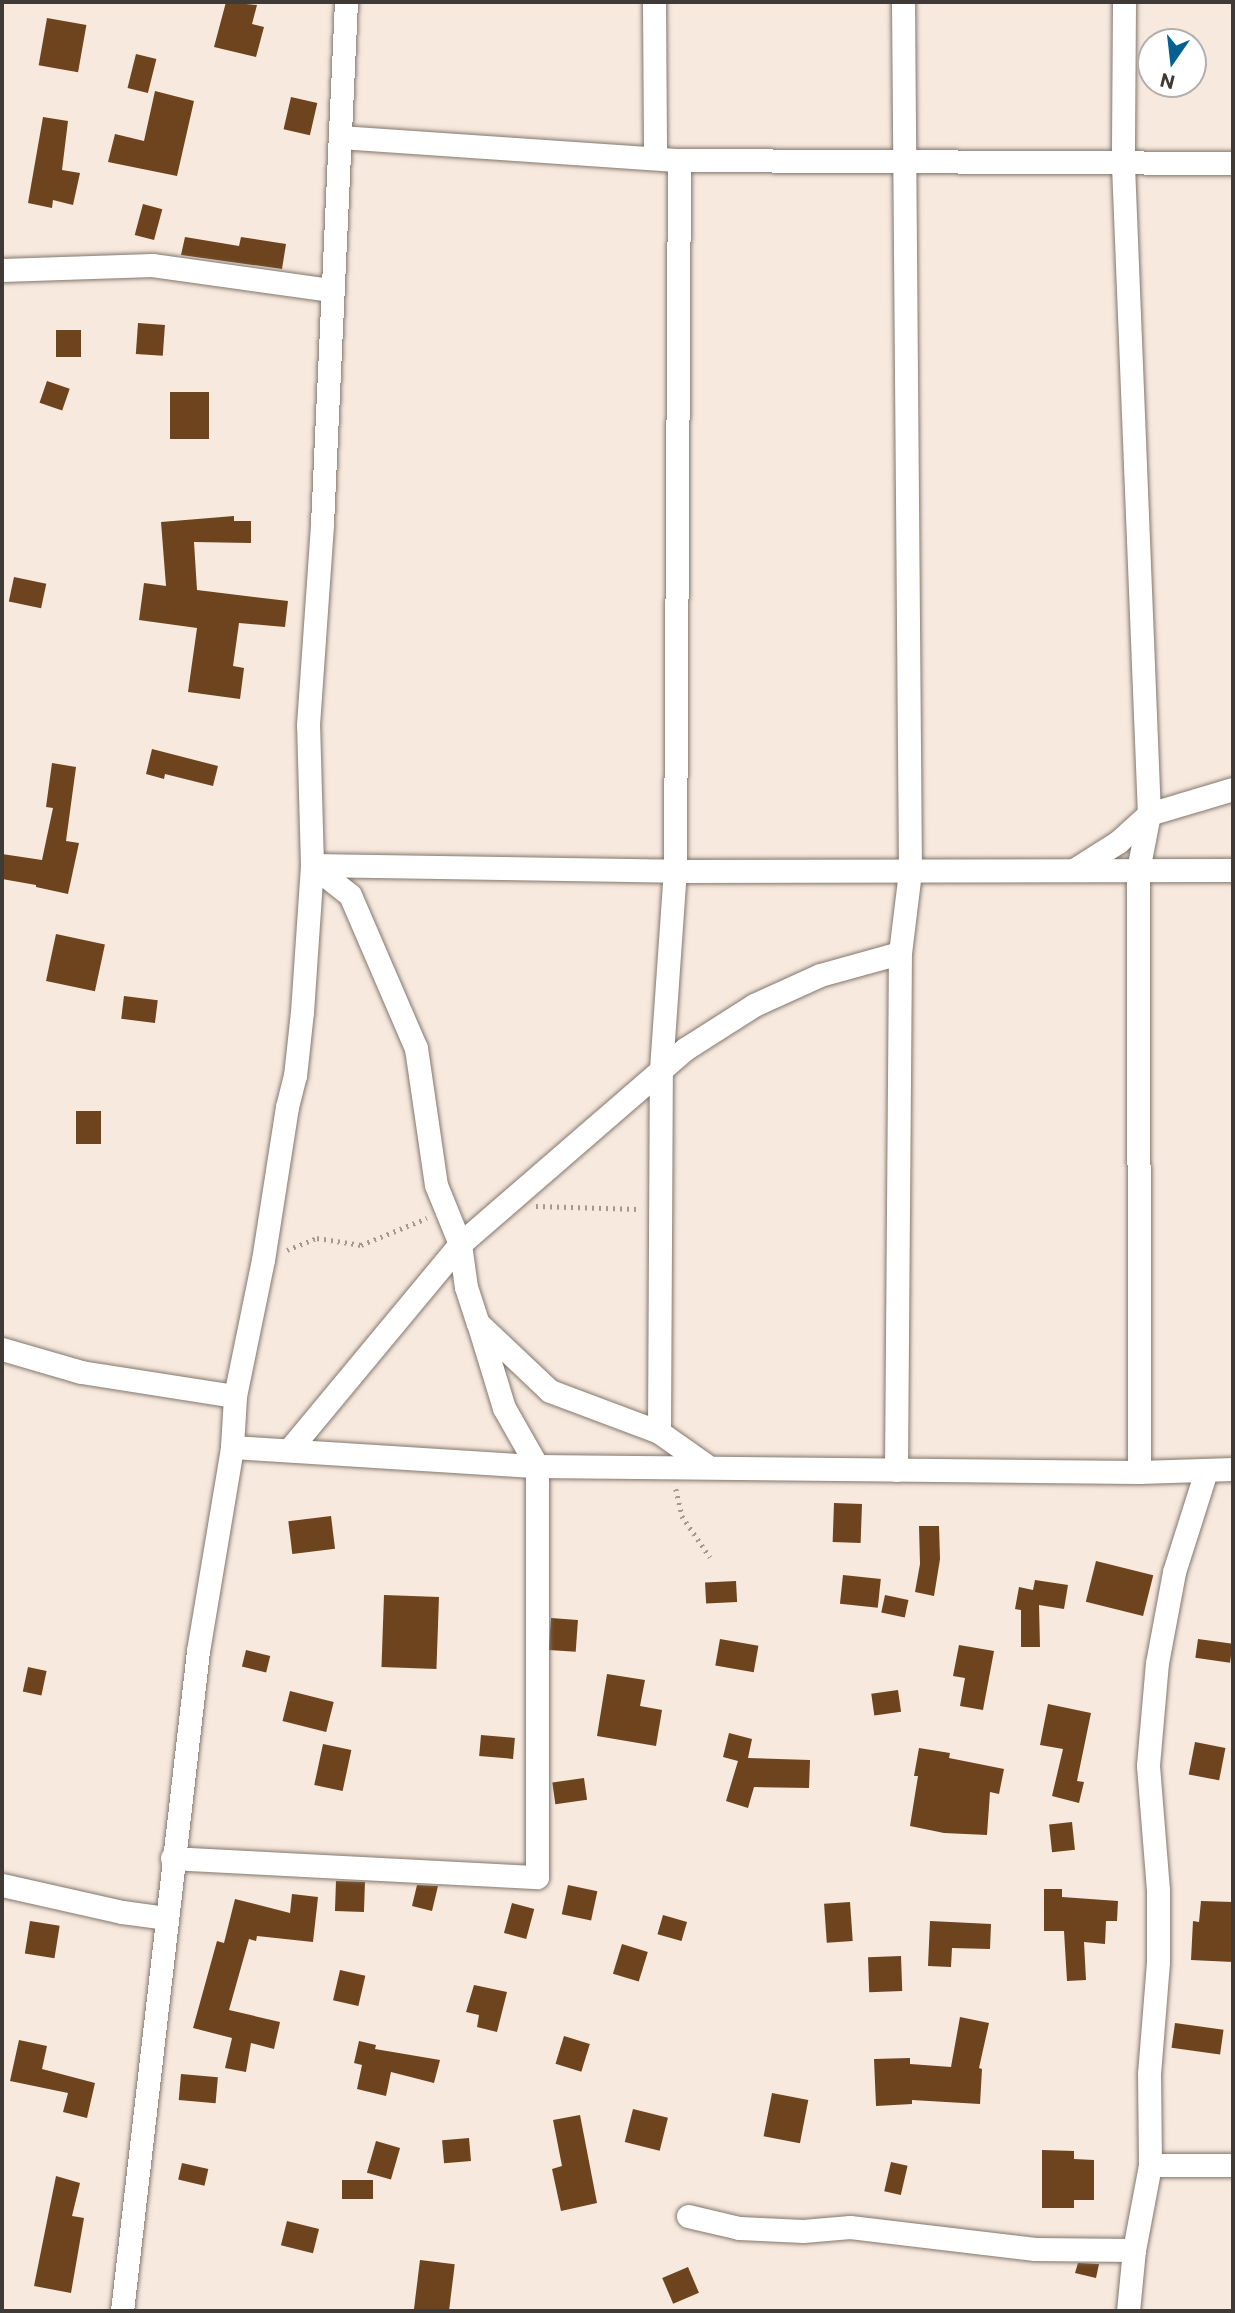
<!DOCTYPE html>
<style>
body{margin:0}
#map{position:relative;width:1235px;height:2313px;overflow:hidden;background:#f7e9de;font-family:Commissioner,sans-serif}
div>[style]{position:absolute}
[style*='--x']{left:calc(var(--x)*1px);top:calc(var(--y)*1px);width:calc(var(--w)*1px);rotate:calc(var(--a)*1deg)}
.building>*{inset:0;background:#6d441d;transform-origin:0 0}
.path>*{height:4.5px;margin-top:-2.25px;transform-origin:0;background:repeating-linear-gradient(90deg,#a39990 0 2px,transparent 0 7px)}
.roads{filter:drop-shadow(0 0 2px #83776d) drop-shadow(0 0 2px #83776d)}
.minor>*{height:23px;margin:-11.5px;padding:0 11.5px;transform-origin:11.5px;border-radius:11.5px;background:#fff}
span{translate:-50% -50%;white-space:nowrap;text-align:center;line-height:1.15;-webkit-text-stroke:7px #fff;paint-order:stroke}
.frame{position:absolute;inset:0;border:4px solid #3f3a35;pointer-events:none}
.north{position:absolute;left:1137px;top:28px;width:70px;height:70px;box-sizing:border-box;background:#fff;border:2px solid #b2b0ae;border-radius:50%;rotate:194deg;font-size:19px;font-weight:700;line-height:28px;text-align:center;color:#3f3a35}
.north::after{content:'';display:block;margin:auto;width:24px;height:32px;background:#026191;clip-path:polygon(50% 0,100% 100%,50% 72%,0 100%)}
</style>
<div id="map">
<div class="building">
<div style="clip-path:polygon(226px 2px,257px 5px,252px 24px,264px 27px,256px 57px,214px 47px)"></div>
<div style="left:47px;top:18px;width:40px;height:48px;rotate:10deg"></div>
<div style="left:136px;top:54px;width:21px;height:35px;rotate:14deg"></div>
<div style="clip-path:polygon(155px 91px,194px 101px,177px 176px,108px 162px,115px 134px,144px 141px)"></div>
<div style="left:291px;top:97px;width:27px;height:33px;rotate:13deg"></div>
<div style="clip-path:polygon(43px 117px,68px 121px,62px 170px,80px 173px,73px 205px,53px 200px,52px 208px,28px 203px)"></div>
<div style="left:143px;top:204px;width:20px;height:32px;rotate:15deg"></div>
<div style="clip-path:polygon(185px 237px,239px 246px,241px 237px,286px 244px,282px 269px,181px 255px)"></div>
<div style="left:138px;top:323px;width:27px;height:31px;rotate:4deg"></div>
<div style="left:56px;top:330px;width:25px;height:27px"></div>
<div style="left:47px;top:381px;width:24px;height:23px;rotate:19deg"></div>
<div style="left:170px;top:392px;width:39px;height:47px"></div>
<div style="clip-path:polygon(234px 516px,234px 521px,251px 521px,251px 543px,194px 542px,197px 590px,288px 601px,285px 627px,239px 623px,233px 666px,244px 668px,240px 699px,188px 692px,197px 628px,139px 620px,144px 583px,166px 586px,161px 522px)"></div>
<div style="left:14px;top:577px;width:33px;height:25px;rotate:12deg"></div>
<div style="clip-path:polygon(152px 749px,218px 766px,213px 786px,165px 774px,164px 779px,146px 774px)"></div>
<div style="clip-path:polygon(52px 763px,76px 767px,66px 841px,79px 843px,68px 894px,36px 887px,36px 885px,2px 879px,2px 854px,42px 860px,53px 808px,46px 807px)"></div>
<div style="left:56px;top:934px;width:50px;height:48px;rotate:12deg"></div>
<div style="left:124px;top:996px;width:34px;height:23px;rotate:7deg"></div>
<div style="left:76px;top:1111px;width:25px;height:33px"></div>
<div style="left:834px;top:1503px;width:28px;height:39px;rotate:2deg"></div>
<div style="left:331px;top:1516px;width:33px;height:43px;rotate:83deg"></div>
<div style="clip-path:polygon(919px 1526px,939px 1526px,940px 1559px,934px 1596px,915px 1592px,920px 1564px)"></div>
<div style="left:1096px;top:1561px;width:59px;height:42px;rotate:14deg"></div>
<div style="left:843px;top:1575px;width:38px;height:29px;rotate:6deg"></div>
<div style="clip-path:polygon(1035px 1580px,1068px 1585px,1064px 1609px,1039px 1605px,1040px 1647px,1021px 1647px,1021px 1610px,1015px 1609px,1019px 1587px,1033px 1590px)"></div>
<div style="left:736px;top:1581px;width:21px;height:31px;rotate:87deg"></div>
<div style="left:384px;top:1595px;width:55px;height:72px;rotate:2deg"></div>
<div style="left:885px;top:1595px;width:24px;height:18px;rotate:12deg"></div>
<div style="left:551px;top:1618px;width:27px;height:32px;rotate:4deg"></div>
<div style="left:720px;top:1639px;width:39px;height:27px;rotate:10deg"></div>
<div style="left:1198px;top:1639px;width:35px;height:19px;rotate:8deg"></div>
<div style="clip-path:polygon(959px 1645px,994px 1651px,983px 1710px,960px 1706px,965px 1678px,953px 1676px)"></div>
<div style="left:246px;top:1650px;width:25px;height:17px;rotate:14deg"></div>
<div style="left:28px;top:1667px;width:19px;height:25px;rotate:12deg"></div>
<div style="clip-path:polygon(607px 1674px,645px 1680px,640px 1706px,662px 1710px,656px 1746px,597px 1736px)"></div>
<div style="left:898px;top:1690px;width:22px;height:27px;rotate:82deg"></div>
<div style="left:290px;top:1691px;width:45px;height:31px;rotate:14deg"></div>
<div style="clip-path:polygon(1048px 1704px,1091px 1713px,1077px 1781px,1084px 1782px,1079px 1803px,1052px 1796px,1063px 1749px,1040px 1745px)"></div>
<div style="clip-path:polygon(729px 1733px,752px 1739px,748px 1758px,810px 1760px,809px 1788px,754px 1787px,748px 1808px,726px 1801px,738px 1761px,723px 1757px)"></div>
<div style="left:481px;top:1735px;width:34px;height:21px;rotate:5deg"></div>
<div style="left:1195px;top:1742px;width:31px;height:33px;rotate:11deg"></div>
<div style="left:323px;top:1744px;width:29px;height:42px;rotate:12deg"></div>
<div style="clip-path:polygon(919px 1748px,950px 1753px,949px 1758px,1004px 1769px,999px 1794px,990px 1792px,987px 1835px,944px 1833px,910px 1826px,918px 1776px,914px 1776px)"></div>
<div style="left:584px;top:1778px;width:22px;height:32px;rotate:82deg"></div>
<div style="left:1072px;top:1822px;width:28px;height:23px;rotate:84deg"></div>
<div style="left:336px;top:1881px;width:29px;height:30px;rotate:2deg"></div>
<div style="clip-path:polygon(417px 1885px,438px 1886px,432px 1911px,412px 1906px)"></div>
<div style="left:568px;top:1885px;width:30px;height:30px;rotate:12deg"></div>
<div style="clip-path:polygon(1044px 1889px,1062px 1889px,1062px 1897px,1118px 1901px,1117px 1921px,1106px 1921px,1105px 1944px,1084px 1942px,1086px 1980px,1067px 1981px,1064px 1931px,1044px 1931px)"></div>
<div style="clip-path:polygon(292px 1894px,318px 1897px,313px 1942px,257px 1936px,256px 1941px,249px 1939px,229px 2010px,280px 2022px,274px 2049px,251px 2043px,246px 2072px,225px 2068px,232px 2038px,193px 2028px,217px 1941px,224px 1943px,235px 1899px,290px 1913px)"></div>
<div style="clip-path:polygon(1201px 1901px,1233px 1902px,1233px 1962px,1191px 1960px,1193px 1921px,1199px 1922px)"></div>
<div style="left:850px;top:1902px;width:39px;height:26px;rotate:86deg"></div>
<div style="left:512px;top:1903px;width:23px;height:31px;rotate:15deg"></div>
<div style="left:663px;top:1915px;width:25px;height:20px;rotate:16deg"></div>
<div style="left:30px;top:1921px;width:30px;height:33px;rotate:9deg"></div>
<div style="clip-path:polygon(930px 1921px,991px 1924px,990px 1949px,952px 1948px,951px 1967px,928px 1966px)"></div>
<div style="left:622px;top:1944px;width:27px;height:31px;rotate:17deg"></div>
<div style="left:901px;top:1956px;width:35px;height:33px;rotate:88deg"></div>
<div style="left:340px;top:1970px;width:26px;height:31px;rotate:13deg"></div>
<div style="clip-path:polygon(474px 1985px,507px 1992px,497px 2032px,477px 2027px,479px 2015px,466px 2012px)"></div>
<div style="clip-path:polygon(960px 2017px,989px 2023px,979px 2068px,982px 2069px,980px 2104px,912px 2100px,912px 2104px,876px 2106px,874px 2059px,910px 2058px,910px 2064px,951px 2067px)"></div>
<div style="left:1175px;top:2023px;width:49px;height:25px;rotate:8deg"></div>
<div style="left:564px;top:2036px;width:27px;height:29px;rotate:17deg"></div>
<div style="clip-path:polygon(19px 2040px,47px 2046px,42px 2069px,95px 2083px,87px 2118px,63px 2112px,68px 2093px,10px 2081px)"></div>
<div style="clip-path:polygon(359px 2041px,376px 2045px,375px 2049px,440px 2060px,434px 2083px,391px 2072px,386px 2096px,357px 2089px,362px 2065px,354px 2063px)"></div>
<div style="left:181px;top:2074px;width:37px;height:26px;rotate:5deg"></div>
<div style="left:772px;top:2093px;width:37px;height:44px;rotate:11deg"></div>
<div style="left:633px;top:2109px;width:36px;height:34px;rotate:14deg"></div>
<div style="clip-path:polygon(580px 2115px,597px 2203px,561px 2211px,552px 2169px,562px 2166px,553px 2120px)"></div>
<div style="left:469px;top:2138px;width:23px;height:27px;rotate:85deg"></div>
<div style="left:376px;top:2141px;width:25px;height:33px;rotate:16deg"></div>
<div style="clip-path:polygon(1042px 2150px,1074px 2151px,1074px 2159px,1094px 2160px,1094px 2200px,1074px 2200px,1074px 2208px,1042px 2208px)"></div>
<div style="left:891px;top:2162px;width:17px;height:30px;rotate:13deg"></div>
<div style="left:182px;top:2163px;width:27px;height:17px;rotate:13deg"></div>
<div style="clip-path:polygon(56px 2176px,80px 2183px,72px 2216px,84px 2218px,71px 2293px,34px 2286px)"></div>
<div style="left:342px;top:2180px;width:31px;height:19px"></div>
<div style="left:287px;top:2221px;width:33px;height:25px;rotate:14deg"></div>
<div style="left:420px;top:2260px;width:35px;height:50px;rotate:7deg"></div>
<div style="clip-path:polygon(1078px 2263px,1099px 2264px,1096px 2278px,1075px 2273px)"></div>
<div style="left:688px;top:2267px;width:28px;height:28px;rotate:67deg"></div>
</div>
<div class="path">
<div style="--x:536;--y:1206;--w:103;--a:1.7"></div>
<div style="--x:287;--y:1250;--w:32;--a:-22"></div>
<div style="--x:317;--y:1238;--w:45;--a:9"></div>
<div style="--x:361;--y:1245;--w:71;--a:-22.2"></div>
<div style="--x:676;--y:1489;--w:28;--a:77"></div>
<div style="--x:682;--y:1516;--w:50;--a:55.7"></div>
</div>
<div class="roads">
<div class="minor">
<div style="--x:654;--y:2;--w:155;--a:89.6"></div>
<div style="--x:1124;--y:2;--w:163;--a:90.4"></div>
<div style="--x:1123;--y:165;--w:650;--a:87.71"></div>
<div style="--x:1149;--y:814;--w:57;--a:101.1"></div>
<div style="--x:1138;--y:870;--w:602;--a:89.9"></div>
<div style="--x:340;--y:137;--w:340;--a:3.9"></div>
<div style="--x:679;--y:160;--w:554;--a:0.31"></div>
<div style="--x:2;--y:270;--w:150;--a:-1.9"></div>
<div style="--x:152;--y:265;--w:181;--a:8"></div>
<div style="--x:312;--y:865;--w:363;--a:0.9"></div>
<div style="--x:675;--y:871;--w:558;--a:-0.1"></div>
<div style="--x:312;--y:865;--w:48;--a:38.3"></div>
<div style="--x:350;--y:895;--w:167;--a:66.7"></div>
<div style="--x:416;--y:1048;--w:138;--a:81.7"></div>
<div style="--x:436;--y:1185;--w:64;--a:67.9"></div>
<div style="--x:460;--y:1244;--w:43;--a:82.1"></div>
<div style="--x:466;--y:1287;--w:38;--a:72"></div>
<div style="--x:478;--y:1323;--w:99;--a:43.4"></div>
<div style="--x:550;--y:1391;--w:116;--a:20.6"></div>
<div style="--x:659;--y:1432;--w:59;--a:35.3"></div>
<div style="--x:1077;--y:868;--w:49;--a:-32.4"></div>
<div style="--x:1118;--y:842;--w:42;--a:-42.1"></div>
<div style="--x:1149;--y:814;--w:88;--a:-16.6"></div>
<div style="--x:2;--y:1349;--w:82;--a:16.2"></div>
<div style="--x:81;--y:1372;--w:156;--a:8.9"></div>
<div style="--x:659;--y:1432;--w:363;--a:-89.7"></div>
<div style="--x:661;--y:1069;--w:198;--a:-86"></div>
<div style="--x:675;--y:871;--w:711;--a:-89.68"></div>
<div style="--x:232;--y:1447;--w:306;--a:3.6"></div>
<div style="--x:537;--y:1466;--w:602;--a:0.57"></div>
<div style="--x:1139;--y:1472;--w:94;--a:-1.8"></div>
<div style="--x:289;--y:1450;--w:268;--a:-50.3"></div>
<div style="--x:460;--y:1244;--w:298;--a:-40.9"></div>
<div style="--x:685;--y:1049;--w:82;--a:-32.5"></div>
<div style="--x:754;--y:1005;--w:72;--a:-24.4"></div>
<div style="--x:820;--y:975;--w:83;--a:-15.4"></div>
<div style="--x:896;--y:1470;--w:517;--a:-89.56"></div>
<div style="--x:900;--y:953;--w:82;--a:-83"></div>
<div style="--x:910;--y:872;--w:870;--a:-90.46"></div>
<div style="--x:172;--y:1858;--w:365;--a:3"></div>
<div style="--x:537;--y:1877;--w:411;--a:-90"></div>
<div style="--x:537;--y:1466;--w:67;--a:-119.6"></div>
<div style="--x:504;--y:1408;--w:89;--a:-107"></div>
<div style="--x:2;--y:1885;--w:123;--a:12.7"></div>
<div style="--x:122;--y:1912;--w:44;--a:7.8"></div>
<div style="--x:1150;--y:2165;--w:83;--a:0"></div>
<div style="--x:688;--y:2216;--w:52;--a:13.2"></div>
<div style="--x:739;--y:2228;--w:64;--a:2.7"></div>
<div style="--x:803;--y:2231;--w:47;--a:-4.9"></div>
<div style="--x:850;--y:2227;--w:186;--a:6.8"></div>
<div style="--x:1035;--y:2249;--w:99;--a:0.6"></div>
<div style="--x:122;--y:2311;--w:664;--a:-83.43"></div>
<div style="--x:198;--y:1651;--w:207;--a:-80.5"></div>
<div style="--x:232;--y:1447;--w:51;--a:-86.6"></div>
<div style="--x:235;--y:1396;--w:139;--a:-78.4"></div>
<div style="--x:263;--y:1260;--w:155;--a:-81.1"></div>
<div style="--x:287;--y:1107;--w:32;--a:-76"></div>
<div style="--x:295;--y:1076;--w:64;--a:-83.8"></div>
<div style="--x:302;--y:1012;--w:147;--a:-86.1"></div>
<div style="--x:312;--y:865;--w:140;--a:-91.6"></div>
<div style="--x:308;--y:725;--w:201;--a:-86"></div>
<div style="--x:322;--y:524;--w:523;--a:-87.37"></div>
<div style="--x:1128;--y:2311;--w:61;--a:-84.4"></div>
<div style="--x:1134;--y:2250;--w:86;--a:-79.3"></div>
<div style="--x:1150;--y:2165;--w:91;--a:-90.6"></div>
<div style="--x:1149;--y:2074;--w:112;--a:-85.4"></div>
<div style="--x:1158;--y:1962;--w:72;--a:-90"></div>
<div style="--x:1158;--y:1890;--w:125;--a:-94.6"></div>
<div style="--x:1148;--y:1765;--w:102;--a:-85"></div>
<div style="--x:1157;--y:1663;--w:93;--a:-79.4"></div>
<div style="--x:1174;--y:1572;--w:106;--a:-72.4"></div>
</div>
</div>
<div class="frame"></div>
<div class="north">N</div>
</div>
